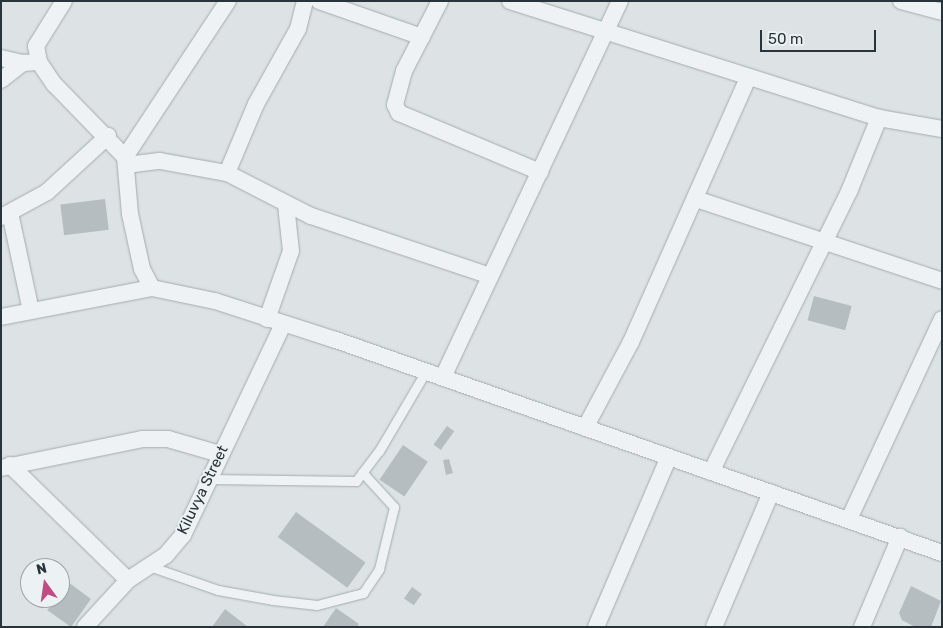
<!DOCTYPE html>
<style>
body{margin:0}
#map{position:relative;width:943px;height:628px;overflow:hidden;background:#dde3e5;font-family:Rubik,sans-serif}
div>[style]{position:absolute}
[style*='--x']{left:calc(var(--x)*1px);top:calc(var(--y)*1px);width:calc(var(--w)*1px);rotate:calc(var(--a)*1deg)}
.building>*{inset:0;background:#b5bdc1;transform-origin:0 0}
.roads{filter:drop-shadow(0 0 1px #a3abae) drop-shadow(0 0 1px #a3abae)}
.lane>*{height:9px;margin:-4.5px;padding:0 4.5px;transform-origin:4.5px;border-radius:4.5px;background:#eff2f4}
.street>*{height:16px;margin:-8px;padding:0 8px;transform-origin:8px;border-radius:8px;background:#eff2f4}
span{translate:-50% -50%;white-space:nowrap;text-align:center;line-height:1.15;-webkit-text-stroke:4px #ecf1f3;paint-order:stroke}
.street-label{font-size:15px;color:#28343a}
.frame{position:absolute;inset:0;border:2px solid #28343a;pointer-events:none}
.north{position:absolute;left:20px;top:558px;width:50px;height:50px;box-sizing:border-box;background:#ecf1f3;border:1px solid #9ea5a9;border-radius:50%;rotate:346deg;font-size:14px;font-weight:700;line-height:20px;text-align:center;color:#28343a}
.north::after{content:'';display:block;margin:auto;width:18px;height:22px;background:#bf4d82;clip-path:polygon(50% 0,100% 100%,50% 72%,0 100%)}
.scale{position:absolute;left:760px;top:30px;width:116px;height:22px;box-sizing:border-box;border:2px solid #28343a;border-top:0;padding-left:6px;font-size:15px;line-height:18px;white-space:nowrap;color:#28343a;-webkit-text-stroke:4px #ecf1f3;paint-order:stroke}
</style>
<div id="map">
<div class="building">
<div style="left:105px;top:199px;width:31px;height:45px;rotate:83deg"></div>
<div style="left:814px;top:296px;width:39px;height:25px;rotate:15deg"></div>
<div style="left:447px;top:426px;width:9px;height:23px;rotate:36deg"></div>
<div style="left:403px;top:445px;width:30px;height:42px;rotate:34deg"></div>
<div style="clip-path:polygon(449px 459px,453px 473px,446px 475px,443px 460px)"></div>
<div style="left:296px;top:512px;width:86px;height:31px;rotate:36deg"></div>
<div style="clip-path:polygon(68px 582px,91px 599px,71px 627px,47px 610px,60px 598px)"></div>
<div style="clip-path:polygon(911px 586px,941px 601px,931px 627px,915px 627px,902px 620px,899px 613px)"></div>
<div style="left:412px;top:587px;width:12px;height:14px;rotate:35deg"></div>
<div style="clip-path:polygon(336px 608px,359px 624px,357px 627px,323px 627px)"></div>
<div style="clip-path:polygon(225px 609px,248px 627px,212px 627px)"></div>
</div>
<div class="roads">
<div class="lane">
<div style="--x:210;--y:479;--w:146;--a:0.8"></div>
<div style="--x:356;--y:481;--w:38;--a:-53"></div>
<div style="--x:379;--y:451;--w:93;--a:-59.6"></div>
<div style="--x:149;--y:566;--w:73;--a:19.2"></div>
<div style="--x:218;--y:590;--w:56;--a:10.3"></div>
<div style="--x:273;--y:600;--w:44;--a:6.5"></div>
<div style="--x:317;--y:605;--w:48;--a:-14.6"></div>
<div style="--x:363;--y:593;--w:29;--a:-56"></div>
<div style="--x:379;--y:569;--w:64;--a:-76.4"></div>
<div style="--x:394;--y:507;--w:47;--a:-132.4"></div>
</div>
<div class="street">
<div style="--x:64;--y:1;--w:53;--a:121.9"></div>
<div style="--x:36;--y:46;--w:16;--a:79"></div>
<div style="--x:39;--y:62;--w:27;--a:56"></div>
<div style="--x:54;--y:84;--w:102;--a:45.8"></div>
<div style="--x:125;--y:157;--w:57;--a:85"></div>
<div style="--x:130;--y:214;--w:56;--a:77.7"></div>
<div style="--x:142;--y:269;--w:21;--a:62"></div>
<div style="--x:152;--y:288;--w:64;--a:11.7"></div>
<div style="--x:215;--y:301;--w:127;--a:17.9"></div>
<div style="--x:336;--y:340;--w:642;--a:19.37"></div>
<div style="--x:319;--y:1;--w:109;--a:19.3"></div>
<div style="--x:440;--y:1;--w:79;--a:117.2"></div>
<div style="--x:404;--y:71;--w:35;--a:105"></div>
<div style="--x:395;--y:105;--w:9;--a:63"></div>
<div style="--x:399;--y:113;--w:153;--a:22.7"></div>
<div style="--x:510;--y:1;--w:387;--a:17.6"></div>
<div style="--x:879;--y:118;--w:64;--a:9.9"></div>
<div style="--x:901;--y:1;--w:42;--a:15"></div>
<div style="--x:1;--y:58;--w:23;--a:13"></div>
<div style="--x:1;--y:80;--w:28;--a:-38"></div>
<div style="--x:23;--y:63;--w:16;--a:-4"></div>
<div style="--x:125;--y:157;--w:187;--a:-56.6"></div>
<div style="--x:126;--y:165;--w:34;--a:-7"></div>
<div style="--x:160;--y:161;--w:68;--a:10.2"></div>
<div style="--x:227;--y:173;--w:94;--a:27.1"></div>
<div style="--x:311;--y:216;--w:189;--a:18.5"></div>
<div style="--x:227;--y:173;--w:75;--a:-67.2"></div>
<div style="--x:256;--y:104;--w:86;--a:-60.8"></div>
<div style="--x:298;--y:29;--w:29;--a:-76"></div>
<div style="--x:696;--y:199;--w:259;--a:18.4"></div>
<div style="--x:10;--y:213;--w:100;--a:77.9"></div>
<div style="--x:1;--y:217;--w:52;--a:-28.5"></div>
<div style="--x:47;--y:192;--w:83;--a:-42.6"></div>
<div style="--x:1;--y:317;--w:154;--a:-10.9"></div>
<div style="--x:267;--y:319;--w:72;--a:-70.6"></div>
<div style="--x:291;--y:251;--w:46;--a:-96.2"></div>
<div style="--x:443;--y:377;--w:416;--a:-64.8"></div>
<div style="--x:585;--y:428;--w:98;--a:-61.9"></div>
<div style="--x:631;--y:342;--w:289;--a:-66.1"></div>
<div style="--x:10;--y:465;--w:165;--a:44.3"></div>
<div style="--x:1;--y:468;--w:144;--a:-11.6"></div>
<div style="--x:142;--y:439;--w:26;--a:0"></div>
<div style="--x:168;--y:439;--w:54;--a:16.1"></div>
<div style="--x:711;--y:472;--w:315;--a:-63.8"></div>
<div style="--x:850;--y:189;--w:77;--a:-67.8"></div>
<div style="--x:850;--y:517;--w:218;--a:-65.1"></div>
<div style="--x:85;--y:627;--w:64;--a:-47.5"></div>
<div style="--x:128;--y:580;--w:45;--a:-33.3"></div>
<div style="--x:166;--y:555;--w:26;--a:-50"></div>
<div style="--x:183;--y:535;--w:233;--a:-64.6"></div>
<div style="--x:596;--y:627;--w:185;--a:-66.8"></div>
<div style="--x:714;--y:627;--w:146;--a:-67"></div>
<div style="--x:862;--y:627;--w:98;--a:-67.1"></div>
</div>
</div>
<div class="street-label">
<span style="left:203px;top:490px;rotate:-64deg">Kiluvya Street</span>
</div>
<div class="frame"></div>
<div class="north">N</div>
<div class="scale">50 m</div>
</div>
